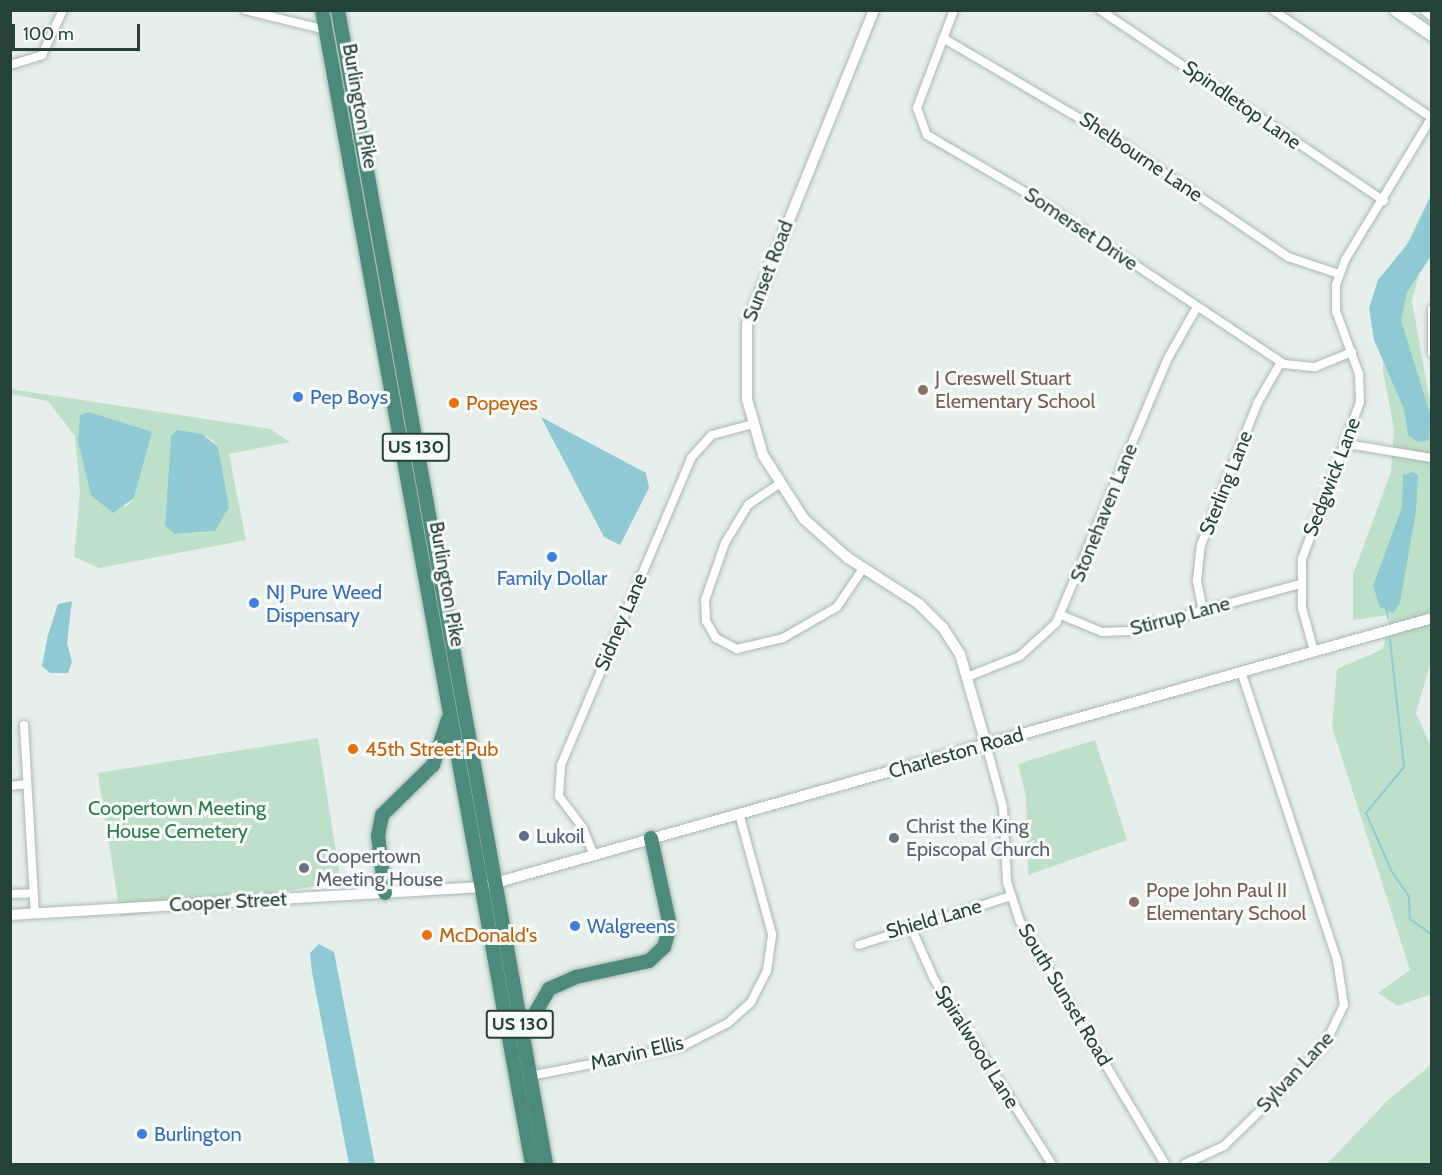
<!DOCTYPE html>
<style>
body{margin:0}
#map{position:relative;width:1442px;height:1175px;overflow:hidden;background:#e6efeb;font-family:Cabin,sans-serif}
div>[style]{position:absolute}
[style*='--x']{left:calc(var(--x)*1px);top:calc(var(--y)*1px);width:calc(var(--w)*1px);rotate:calc(var(--a)*1deg)}
.green>*{inset:0;background:#bfe0c8;transform-origin:0 0}
.water>*{inset:0;background:#8ec9d4}
.stream>*{height:2px;margin:-1px;padding:0 1px;transform-origin:1px;border-radius:1px;background:#8ec9d4}
.roads{filter:drop-shadow(0 0 2px #a8b8b2) drop-shadow(0 0 2px #a8b8b2)}
.minor>*{height:8px;margin:-4px;padding:0 4px;transform-origin:4px;border-radius:4px;background:#fff}
.tertiary>*{height:10px;margin:-5px;padding:0 5px;transform-origin:5px;border-radius:5px;background:#fff}
.secondary>*{height:12px;margin:-6px;padding:0 6px;transform-origin:6px;border-radius:6px;background:#fff}
.trunk>*{height:14px;margin:-7px;padding:0 7px;transform-origin:7px;border-radius:7px;background:#4c8a7c}
.dots>*{width:16px;height:16px;translate:-50% -50%;box-sizing:border-box;border:3px solid #f7fbf9;border-radius:50%}
span{translate:-50% -50%;white-space:nowrap;text-align:center;line-height:1.15;-webkit-text-stroke:6px #f7fbf9;paint-order:stroke}
.shield-label span{padding:2px 4px;background:#f7fbf9;border:2px solid;border-radius:4px;-webkit-text-stroke-width:0}
.shield-label{font-size:18px;color:#24423a;font-weight:700}
.street-label{font-size:20px;color:#24423a}
.education-label{font-size:20px;color:#785e54}
.left{translate:0 -50%;text-align:left}
.shop-label{font-size:20px;color:#366cbe}
.food-label{font-size:20px;color:#c56008}
.park-label{font-size:20px;color:#2d7a4b}
.worship-label{font-size:20px;color:#5b616d}
.service-label{font-size:20px;color:#4e5e75}
.frame{position:absolute;inset:0;border:12px solid #24423a;pointer-events:none}
.scale{position:absolute;left:12px;top:24px;width:128px;height:27px;box-sizing:border-box;border:3px solid #24423a;border-top:0;padding-left:8px;font-size:18px;line-height:21px;white-space:nowrap;color:#24423a;-webkit-text-stroke:4px #f7fbf9;paint-order:stroke}
</style>
<div id="map">
<div class="green">
<div style="clip-path:polygon(1431px 194px,1431px 251px,1423px 259px,1412px 301px,1432px 414px,1431px 661px,1416px 713px,1431px 747px,1432px 994px,1397px 1006px,1378px 993px,1410px 970px,1332px 727px,1337px 669px,1383px 649px,1390px 615px,1353px 620px,1353px 574px,1391px 472px,1394px 429px,1383px 371px,1387px 285px)"></div>
<div style="clip-path:polygon(evenodd,10px 389px,270px 429px,290px 442px,229px 454px,246px 540px,99px 568px,74px 557px,80px 491px,75px 436px,48px 401px,11px 394px,10px 389px,152px 432px,134px 498px,126px 507px,92px 495px,78px 441px,152px 432px,10px 389px,171px 436px,207px 436px,215px 442px,212px 532px,175px 534px,165px 526px,171px 436px)"></div>
<div style="left:318px;top:738px;width:146px;height:223px;rotate:81deg"></div>
<div style="clip-path:polygon(1095px 740px,1127px 840px,1028px 875px,1026px 796px,1018px 764px)"></div>
<div style="clip-path:polygon(1431px 1065px,1431px 1164px,1327px 1164px,1389px 1099px)"></div>
</div>
<div class="water">
<div style="clip-path:polygon(1431px 196px,1431px 256px,1407px 292px,1401px 320px,1431px 417px,1429px 440px,1418px 442px,1408px 435px,1404px 409px,1374px 340px,1369px 308px,1378px 280px,1409px 242px)"></div>
<div style="clip-path:polygon(89px 412px,152px 432px,134px 498px,113px 513px,91px 495px,78px 441px,80px 415px)"></div>
<div style="clip-path:polygon(541px 417px,646px 473px,649px 488px,620px 545px,604px 537px)"></div>
<div style="clip-path:polygon(177px 430px,202px 434px,218px 447px,229px 507px,215px 531px,175px 534px,165px 526px,171px 436px)"></div>
<div style="clip-path:polygon(1413px 472px,1418px 475px,1416px 511px,1400px 603px,1393px 613px,1380px 607px,1373px 586px,1402px 507px,1403px 475px)"></div>
<div style="clip-path:polygon(72px 601px,67px 643px,72px 662px,68px 673px,50px 673px,42px 666px,48px 635px,58px 604px)"></div>
<div style="clip-path:polygon(319px 944px,334px 952px,375px 1164px,349px 1164px,312px 972px,310px 953px)"></div>
</div>
<div class="stream">
<div style="--x:1387;--y:611;--w:7;--a:82"></div>
<div style="--x:1390;--y:640;--w:128;--a:83.7"></div>
<div style="--x:1404;--y:767;--w:60;--a:129.6"></div>
<div style="--x:1366;--y:813;--w:64;--a:66.2"></div>
<div style="--x:1392;--y:872;--w:29;--a:55"></div>
<div style="--x:1409;--y:896;--w:23;--a:88"></div>
<div style="--x:1410;--y:919;--w:27;--a:36"></div>
</div>
<div class="roads">
<div class="minor">
<div style="--x:245;--y:10;--w:83;--a:13.9"></div>
<div style="--x:954;--y:10;--w:105;--a:110.7"></div>
<div style="--x:917;--y:108;--w:29;--a:70"></div>
<div style="--x:927;--y:135;--w:121;--a:30.2"></div>
<div style="--x:1032;--y:196;--w:303;--a:33.7"></div>
<div style="--x:1284;--y:364;--w:31;--a:6"></div>
<div style="--x:1315;--y:367;--w:40;--a:-22"></div>
<div style="--x:1100;--y:10;--w:342;--a:33.9"></div>
<div style="--x:1273;--y:10;--w:192;--a:34.2"></div>
<div style="--x:943;--y:38;--w:197;--a:30.5"></div>
<div style="--x:1113;--y:138;--w:212;--a:34.2"></div>
<div style="--x:1288;--y:257;--w:54;--a:18.4"></div>
<div style="--x:10;--y:65;--w:34;--a:-17"></div>
<div style="--x:42;--y:55;--w:50;--a:-65"></div>
<div style="--x:1432;--y:309;--w:44;--a:90"></div>
<div style="--x:1347;--y:444;--w:86;--a:9.4"></div>
<div style="--x:779;--y:484;--w:37;--a:146"></div>
<div style="--x:748;--y:505;--w:44;--a:121.2"></div>
<div style="--x:725;--y:543;--w:60;--a:109.3"></div>
<div style="--x:705;--y:600;--w:21;--a:87"></div>
<div style="--x:706;--y:621;--w:20;--a:60"></div>
<div style="--x:716;--y:638;--w:24;--a:28"></div>
<div style="--x:737;--y:649;--w:47;--a:-13.4"></div>
<div style="--x:783;--y:638;--w:62;--a:-29.9"></div>
<div style="--x:837;--y:607;--w:48;--a:-56"></div>
<div style="--x:1203;--y:610;--w:30;--a:-102"></div>
<div style="--x:1197;--y:581;--w:36;--a:-84"></div>
<div style="--x:1201;--y:545;--w:154;--a:-68.3"></div>
<div style="--x:1258;--y:402;--w:46;--a:-60.1"></div>
<div style="--x:1061;--y:615;--w:44;--a:22.5"></div>
<div style="--x:1102;--y:632;--w:26;--a:-2"></div>
<div style="--x:1128;--y:631;--w:178;--a:-15.3"></div>
<div style="--x:1314;--y:651;--w:45;--a:-105.6"></div>
<div style="--x:1302;--y:608;--w:49;--a:-90"></div>
<div style="--x:1302;--y:559;--w:167;--a:-69.7"></div>
<div style="--x:1360;--y:402;--w:28;--a:-92"></div>
<div style="--x:1359;--y:374;--w:67;--a:-110.1"></div>
<div style="--x:1336;--y:311;--w:26;--a:-90"></div>
<div style="--x:1336;--y:285;--w:27;--a:-70"></div>
<div style="--x:1345;--y:260;--w:167;--a:-58.7"></div>
<div style="--x:967;--y:677;--w:57;--a:-21.6"></div>
<div style="--x:1020;--y:656;--w:49;--a:-42.5"></div>
<div style="--x:1056;--y:623;--w:288;--a:-67.1"></div>
<div style="--x:1168;--y:358;--w:59;--a:-60.4"></div>
<div style="--x:24;--y:725;--w:188;--a:86.7"></div>
<div style="--x:986;--y:744;--w:65;--a:74.9"></div>
<div style="--x:1003;--y:807;--w:75;--a:86.9"></div>
<div style="--x:1007;--y:882;--w:40;--a:72"></div>
<div style="--x:1019;--y:920;--w:284;--a:59.1"></div>
<div style="--x:10;--y:786;--w:17;--a:-7"></div>
<div style="--x:593;--y:853;--w:27;--a:-112"></div>
<div style="--x:583;--y:828;--w:40;--a:-127"></div>
<div style="--x:559;--y:796;--w:31;--a:-86"></div>
<div style="--x:561;--y:765;--w:333;--a:-67"></div>
<div style="--x:691;--y:458;--w:31;--a:-48"></div>
<div style="--x:712;--y:435;--w:42;--a:-15"></div>
<div style="--x:10;--y:894;--w:23;--a:-2"></div>
<div style="--x:910;--y:925;--w:59;--a:66"></div>
<div style="--x:934;--y:979;--w:219;--a:57.5"></div>
<div style="--x:859;--y:945;--w:160;--a:-17.9"></div>
<div style="--x:530;--y:1076;--w:156;--a:-11.1"></div>
<div style="--x:683;--y:1046;--w:51;--a:-27.1"></div>
<div style="--x:728;--y:1023;--w:31;--a:-42"></div>
<div style="--x:751;--y:1002;--w:35;--a:-63"></div>
<div style="--x:767;--y:971;--w:37;--a:-82"></div>
<div style="--x:772;--y:934;--w:125;--a:-105.3"></div>
<div style="--x:1185;--y:1164;--w:43;--a:-24.8"></div>
<div style="--x:1224;--y:1146;--w:67;--a:-44.4"></div>
<div style="--x:1272;--y:1099;--w:76;--a:-46.1"></div>
<div style="--x:1325;--y:1044;--w:43;--a:-64"></div>
<div style="--x:1344;--y:1005;--w:46;--a:-98.8"></div>
<div style="--x:1337;--y:960;--w:304;--a:-108.4"></div>
</div>
<div class="tertiary">
<div style="--x:874;--y:10;--w:339;--a:112"></div>
<div style="--x:747;--y:324;--w:75;--a:90"></div>
<div style="--x:747;--y:399;--w:58;--a:74.1"></div>
<div style="--x:763;--y:455;--w:76;--a:57.4"></div>
<div style="--x:804;--y:519;--w:59;--a:41.6"></div>
<div style="--x:848;--y:558;--w:85;--a:32.9"></div>
<div style="--x:919;--y:604;--w:34;--a:45"></div>
<div style="--x:943;--y:628;--w:31;--a:57"></div>
<div style="--x:960;--y:654;--w:94;--a:73.9"></div>
<div style="--x:10;--y:915;--w:472;--a:-3.4"></div>
<div style="--x:481;--y:887;--w:988;--a:-15.79"></div>
</div>
<div class="secondary">
<div style="--x:1396;--y:10;--w:44;--a:34.8"></div>
<div style="--x:1427;--y:10;--w:6;--a:39"></div>
</div>
<div class="trunk">
<div style="--x:322;--y:10;--w:1173;--a:79.69"></div>
<div style="--x:338;--y:10;--w:1173;--a:79.78"></div>
<div style="--x:385;--y:893;--w:57;--a:-97"></div>
<div style="--x:378;--y:836;--w:21;--a:-79"></div>
<div style="--x:382;--y:815;--w:71;--a:-44.4"></div>
<div style="--x:433;--y:765;--w:48;--a:-71.9"></div>
<div style="--x:522;--y:1036;--w:54;--a:-60.1"></div>
<div style="--x:549;--y:989;--w:30;--a:-24"></div>
<div style="--x:576;--y:977;--w:75;--a:-12.4"></div>
<div style="--x:649;--y:961;--w:21;--a:-43"></div>
<div style="--x:664;--y:947;--w:22;--a:-74"></div>
<div style="--x:670;--y:926;--w:90;--a:-102.2"></div>
</div>
</div>
<div class="dots">
<div style="left:923px;top:390px;background:#8d6e63"></div>
<div style="left:298px;top:397px;background:#3f7fe0"></div>
<div style="left:454px;top:403px;background:#e8710a"></div>
<div style="left:552px;top:557px;background:#3f7fe0"></div>
<div style="left:254px;top:603px;background:#3f7fe0"></div>
<div style="left:353px;top:749px;background:#e8710a"></div>
<div style="left:524px;top:836px;background:#5c6f8a"></div>
<div style="left:894px;top:838px;background:#6b7280"></div>
<div style="left:304px;top:868px;background:#6b7280"></div>
<div style="left:1134px;top:902px;background:#8d6e63"></div>
<div style="left:575px;top:926px;background:#3f7fe0"></div>
<div style="left:427px;top:935px;background:#e8710a"></div>
<div style="left:142px;top:1134px;background:#3f7fe0"></div>
</div>
<div class="shield-label">
<span style="left:416px;top:447px">US 130</span>
<span style="left:520px;top:1024px">US 130</span>
</div>
<div class="street-label">
<span style="left:1242px;top:105px;rotate:35deg">Spindletop Lane</span>
<span style="left:360px;top:106px;rotate:80deg">Burlington Pike</span>
<span style="left:1141px;top:157px;rotate:34deg">Shelbourne Lane</span>
<span style="left:1081px;top:229px;rotate:34deg">Somerset Drive</span>
<span style="left:768px;top:271px;rotate:-69deg">Sunset Road</span>
<span style="left:1332px;top:477px;rotate:-69deg">Sedgwick Lane</span>
<span style="left:1226px;top:483px;rotate:-68deg">Sterling Lane</span>
<span style="left:1104px;top:513px;rotate:-68deg">Stonehaven Lane</span>
<span style="left:447px;top:584px;rotate:80deg">Burlington Pike</span>
<span style="left:1180px;top:616px;rotate:-15deg">Stirrup Lane</span>
<span style="left:621px;top:622px;rotate:-67deg">Sidney Lane</span>
<span style="left:956px;top:753px;rotate:-16deg">Charleston Road</span>
<span style="left:228px;top:902px;rotate:-3deg">Cooper Street</span>
<span style="left:934px;top:919px;rotate:-16deg">Shield Lane</span>
<span style="left:1065px;top:995px;rotate:59deg">South Sunset Road</span>
<span style="left:977px;top:1047px;rotate:58deg">Spiralwood Lane</span>
<span style="left:637px;top:1053px;rotate:-13deg">Marvin Ellis</span>
<span style="left:1295px;top:1072px;rotate:-47deg">Sylvan Lane</span>
</div>
<div class="education-label">
<span class="left" style="left:935px;top:390px">J Creswell Stuart<br>Elementary School</span>
<span class="left" style="left:1146px;top:902px">Pope John Paul II<br>Elementary School</span>
</div>
<div class="shop-label">
<span class="left" style="left:310px;top:397px">Pep Boys</span>
<span style="left:552px;top:578px">Family Dollar</span>
<span class="left" style="left:266px;top:604px">NJ Pure Weed<br>Dispensary</span>
<span class="left" style="left:587px;top:926px">Walgreens</span>
<span class="left" style="left:154px;top:1134px">Burlington</span>
</div>
<div class="food-label">
<span class="left" style="left:466px;top:403px">Popeyes</span>
<span class="left" style="left:365px;top:749px">45th Street Pub</span>
<span class="left" style="left:439px;top:935px">McDonald's</span>
</div>
<div class="park-label">
<span style="left:177px;top:820px">Coopertown Meeting<br>House Cemetery</span>
</div>
<div class="worship-label">
<span class="left" style="left:906px;top:838px">Christ the King<br>Episcopal Church</span>
<span class="left" style="left:316px;top:868px">Coopertown<br>Meeting House</span>
</div>
<div class="service-label">
<span class="left" style="left:536px;top:836px">Lukoil</span>
</div>
<div class="frame"></div>
<div class="scale">100 m</div>
</div>
